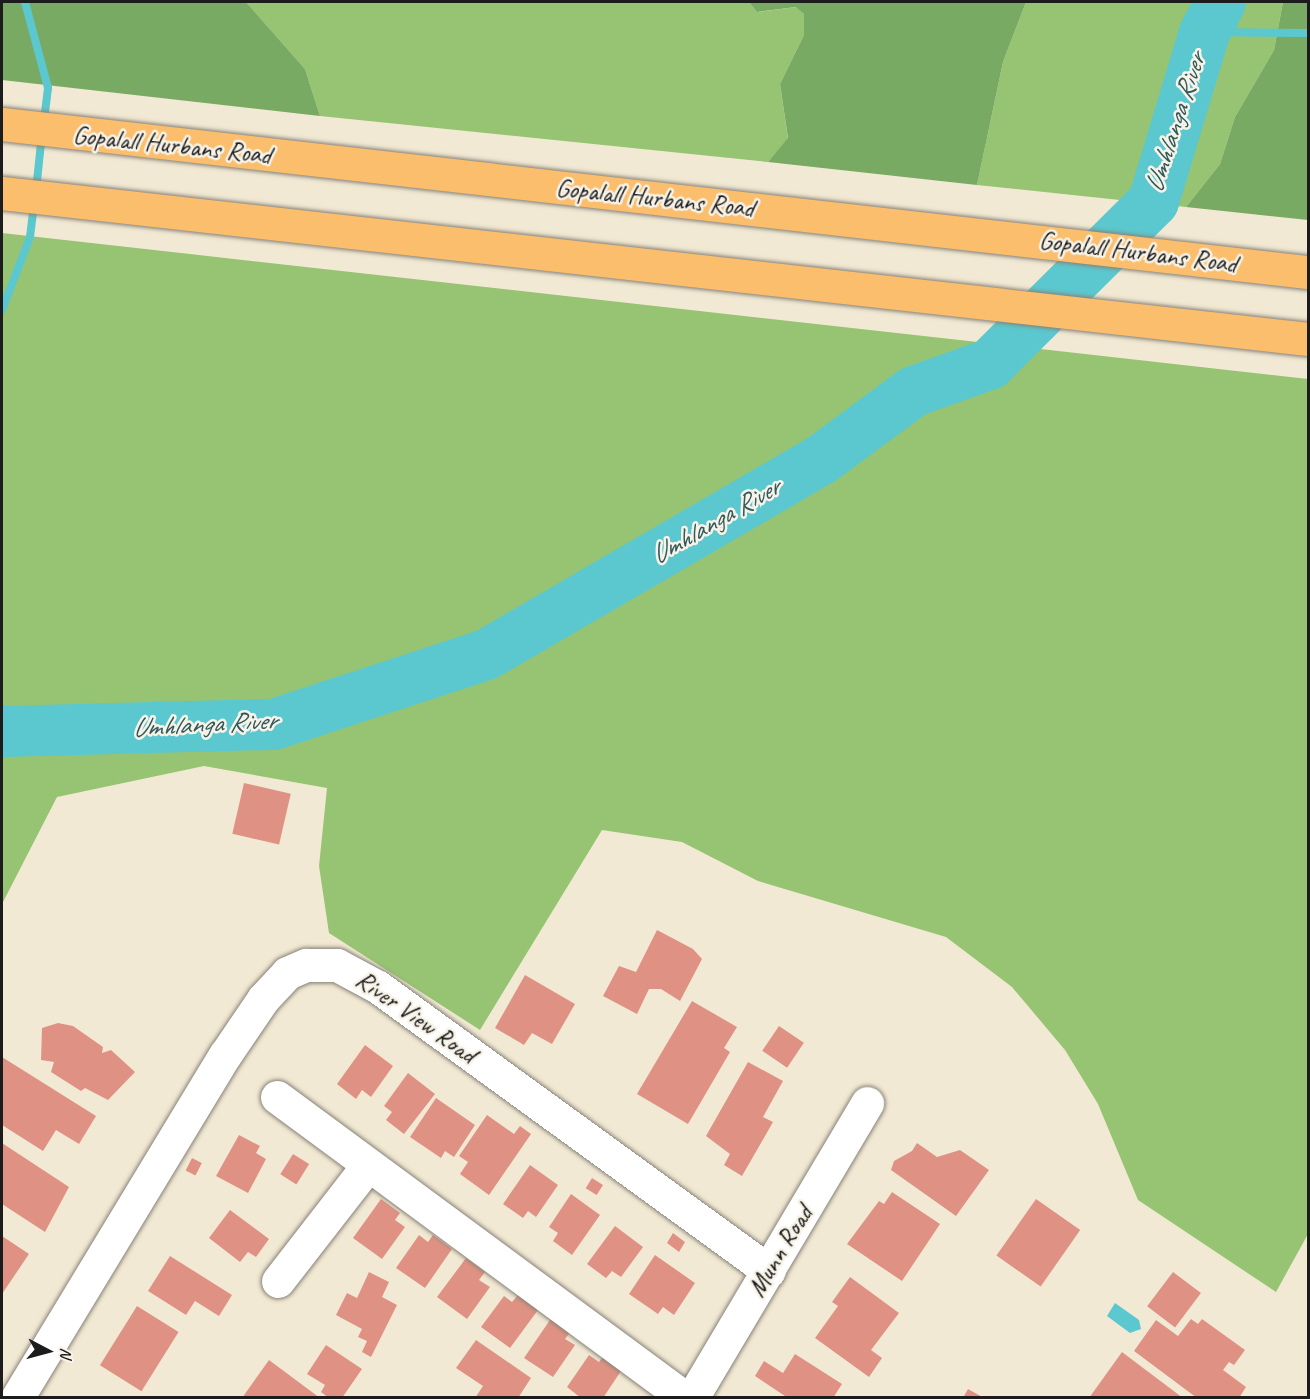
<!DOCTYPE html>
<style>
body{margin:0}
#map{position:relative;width:1310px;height:1399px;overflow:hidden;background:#f2e9d4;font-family:Caveat,sans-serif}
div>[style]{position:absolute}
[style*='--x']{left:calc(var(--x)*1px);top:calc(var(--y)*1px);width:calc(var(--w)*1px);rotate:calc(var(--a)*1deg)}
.green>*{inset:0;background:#96c472}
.forest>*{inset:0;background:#78aa64}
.water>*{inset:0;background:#5bc8cf}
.stream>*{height:8px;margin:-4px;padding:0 4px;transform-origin:4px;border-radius:4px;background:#5bc8cf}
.river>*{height:51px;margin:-25.5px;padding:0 25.5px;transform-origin:25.5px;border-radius:25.5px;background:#5bc8cf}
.building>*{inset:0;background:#df9284;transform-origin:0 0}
.roads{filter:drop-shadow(0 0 2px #878278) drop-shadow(0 0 2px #878278)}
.street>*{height:33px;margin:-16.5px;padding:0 16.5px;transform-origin:16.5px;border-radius:16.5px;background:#fff}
.primary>*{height:33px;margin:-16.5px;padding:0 16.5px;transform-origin:16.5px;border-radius:16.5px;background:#fabe6d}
span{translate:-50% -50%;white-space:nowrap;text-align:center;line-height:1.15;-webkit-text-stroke:5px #f7f3e8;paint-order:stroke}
.street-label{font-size:26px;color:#1c1c1c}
.water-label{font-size:27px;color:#32585b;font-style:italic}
.frame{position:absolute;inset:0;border:3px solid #1c1c1c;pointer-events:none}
.north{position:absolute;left:18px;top:1321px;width:60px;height:60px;-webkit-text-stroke:4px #f7f3e8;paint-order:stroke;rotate:96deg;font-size:16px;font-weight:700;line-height:24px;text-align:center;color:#1c1c1c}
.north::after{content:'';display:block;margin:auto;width:21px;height:27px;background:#1c1c1c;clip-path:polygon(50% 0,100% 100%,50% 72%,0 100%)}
</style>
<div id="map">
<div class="green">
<div style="clip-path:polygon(246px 2px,749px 2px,757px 12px,797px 7px,804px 14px,804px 35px,780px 84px,788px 139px,768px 162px,320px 116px,305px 69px)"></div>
<div style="clip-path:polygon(1026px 2px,1283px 2px,1274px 50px,1235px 117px,1220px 164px,1186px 207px,977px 185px,1003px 62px)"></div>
<div style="clip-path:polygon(2px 233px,1308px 379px,1308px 1234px,1276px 1292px,1138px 1200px,1098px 1104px,1065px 1050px,1012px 987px,946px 937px,758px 881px,682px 842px,602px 830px,480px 1030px,329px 933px,319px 866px,327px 788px,204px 766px,57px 797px,2px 904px)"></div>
</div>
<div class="forest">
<div style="clip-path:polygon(2px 2px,246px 2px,305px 69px,320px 116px,2px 80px)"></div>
<div style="clip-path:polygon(749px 2px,1026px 2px,1003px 62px,977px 185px,768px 162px,788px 138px,780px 84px,804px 35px,804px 14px,796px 7px,757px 12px)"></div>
<div style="clip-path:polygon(1283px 2px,1308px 2px,1308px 220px,1186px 207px,1220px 164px,1235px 117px,1274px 50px)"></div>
</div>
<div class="water">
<div style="clip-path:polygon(1115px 1303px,1139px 1320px,1141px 1329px,1130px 1333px,1107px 1316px)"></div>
</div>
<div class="stream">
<div style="--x:25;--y:2;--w:89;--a:75"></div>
<div style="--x:48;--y:88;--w:33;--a:97"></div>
<div style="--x:1204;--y:32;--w:104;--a:0.6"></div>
<div style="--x:36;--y:190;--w:56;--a:-83.9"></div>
<div style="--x:2;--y:310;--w:78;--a:-69"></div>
<div style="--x:30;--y:237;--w:35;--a:-83"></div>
</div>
<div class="river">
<div style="--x:2;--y:731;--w:271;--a:-1.5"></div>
<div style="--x:273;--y:724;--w:224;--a:-18.2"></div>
<div style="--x:486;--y:654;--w:388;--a:-30.2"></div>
<div style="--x:821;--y:459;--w:114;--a:-36.5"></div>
<div style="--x:913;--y:391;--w:81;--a:-19.6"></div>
<div style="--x:989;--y:364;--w:231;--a:-44.8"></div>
<div style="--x:1153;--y:201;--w:177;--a:-73.2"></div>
<div style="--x:1204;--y:32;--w:34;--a:-62"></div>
</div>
<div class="building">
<div style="left:244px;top:783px;width:48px;height:52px;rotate:13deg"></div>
<div style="clip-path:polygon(657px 930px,693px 949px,702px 959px,680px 1001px,661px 989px,649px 989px,637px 1014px,603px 996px,619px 966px,636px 972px)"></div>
<div style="clip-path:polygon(525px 975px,575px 1004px,552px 1044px,532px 1033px,524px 1045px,495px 1028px)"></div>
<div style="clip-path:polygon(692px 1001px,737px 1027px,724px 1048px,730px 1052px,688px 1124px,637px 1094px)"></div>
<div style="clip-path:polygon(58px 1023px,73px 1026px,103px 1047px,102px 1053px,111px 1050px,135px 1072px,108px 1100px,85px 1088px,81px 1091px,51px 1072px,54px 1062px,41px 1060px,42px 1028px)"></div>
<div style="left:779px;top:1026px;width:30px;height:30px;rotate:34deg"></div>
<div style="clip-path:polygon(365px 1045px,393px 1066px,371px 1097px,362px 1090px,356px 1099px,337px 1084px)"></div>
<div style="clip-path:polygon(2px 1057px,96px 1116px,79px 1144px,56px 1130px,43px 1151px,2px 1125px)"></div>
<div style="clip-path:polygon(748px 1062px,783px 1081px,763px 1117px,773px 1122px,742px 1176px,724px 1165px,730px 1154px,706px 1136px)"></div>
<div style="clip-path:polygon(408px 1073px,435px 1094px,404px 1134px,386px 1120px,392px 1112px,384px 1106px)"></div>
<div style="clip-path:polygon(436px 1098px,475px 1125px,454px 1157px,445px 1151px,441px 1158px,410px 1137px)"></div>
<div style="clip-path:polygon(487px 1115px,514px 1134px,520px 1126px,531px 1134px,489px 1195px,460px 1174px,468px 1162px,459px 1156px)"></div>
<div style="clip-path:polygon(239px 1135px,260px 1146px,256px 1153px,266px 1159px,248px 1193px,216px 1176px)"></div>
<div style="clip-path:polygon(2px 1143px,69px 1187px,45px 1232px,2px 1204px)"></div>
<div style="clip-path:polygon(917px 1143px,937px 1157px,960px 1150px,989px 1170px,956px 1216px,891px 1170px,894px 1161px,912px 1151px)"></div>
<div style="left:293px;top:1154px;width:19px;height:24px;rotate:32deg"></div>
<div style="left:192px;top:1158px;width:11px;height:14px;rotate:27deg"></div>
<div style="clip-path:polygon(530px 1165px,558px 1185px,536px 1217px,528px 1211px,523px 1218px,503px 1204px)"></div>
<div style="left:592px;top:1178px;width:13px;height:12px;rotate:32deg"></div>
<div style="clip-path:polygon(892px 1192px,940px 1224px,902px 1281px,847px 1244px,879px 1201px,884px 1204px)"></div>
<div style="clip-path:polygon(571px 1194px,600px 1215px,572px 1255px,553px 1241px,558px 1233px,549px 1227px)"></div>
<div style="clip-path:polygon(381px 1199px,400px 1213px,395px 1220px,405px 1227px,382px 1259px,353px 1238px)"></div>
<div style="left:1036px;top:1199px;width:54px;height:69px;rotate:35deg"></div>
<div style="clip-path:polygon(230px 1210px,269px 1239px,256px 1257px,248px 1252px,240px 1262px,209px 1238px)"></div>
<div style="clip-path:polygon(615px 1226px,643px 1247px,621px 1277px,612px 1271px,606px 1278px,587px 1264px)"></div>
<div style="clip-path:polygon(673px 1233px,685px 1242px,679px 1252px,667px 1243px)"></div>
<div style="clip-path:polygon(419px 1235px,428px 1242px,433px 1235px,452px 1249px,425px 1288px,396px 1268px)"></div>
<div style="clip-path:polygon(2px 1236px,29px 1254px,2px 1294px)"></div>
<div style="clip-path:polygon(655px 1255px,695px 1283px,674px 1315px,663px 1307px,658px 1314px,629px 1294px)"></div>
<div style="clip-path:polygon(170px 1256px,232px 1295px,219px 1316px,195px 1301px,186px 1315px,148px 1291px)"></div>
<div style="clip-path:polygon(466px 1258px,485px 1272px,479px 1280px,490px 1287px,467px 1319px,437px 1297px)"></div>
<div style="clip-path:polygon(369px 1272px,389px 1282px,382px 1297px,397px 1305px,371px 1357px,362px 1352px,367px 1341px,358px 1337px,362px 1329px,336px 1315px,347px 1293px,357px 1298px)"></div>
<div style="left:1173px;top:1272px;width:35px;height:43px;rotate:37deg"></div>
<div style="clip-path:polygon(850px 1277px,899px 1313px,871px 1350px,882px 1358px,869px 1377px,815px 1338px,838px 1306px,832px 1302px)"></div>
<div style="clip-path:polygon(518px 1295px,538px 1310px,510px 1348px,481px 1327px,504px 1296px,512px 1302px)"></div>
<div style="left:137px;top:1306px;width:49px;height:70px;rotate:32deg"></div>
<div style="clip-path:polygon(552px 1317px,571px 1331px,565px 1339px,575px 1345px,553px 1377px,524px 1358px)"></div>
<div style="clip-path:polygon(1191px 1319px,1198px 1324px,1202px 1319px,1245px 1350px,1234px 1365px,1229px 1362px,1223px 1370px,1246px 1387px,1239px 1398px,1197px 1398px,1134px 1351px,1156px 1320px,1178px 1336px)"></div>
<div style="clip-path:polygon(476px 1340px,531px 1378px,518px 1398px,475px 1398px,483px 1386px,456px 1368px)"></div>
<div style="clip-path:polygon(326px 1345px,362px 1369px,342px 1398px,329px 1398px,321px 1392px,325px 1385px,307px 1374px)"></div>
<div style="clip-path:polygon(1122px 1352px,1183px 1398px,1089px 1398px)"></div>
<div style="clip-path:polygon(795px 1354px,842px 1384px,833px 1398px,788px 1398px,755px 1376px,764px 1361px,783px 1373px)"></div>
<div style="clip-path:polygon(589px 1355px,599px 1362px,604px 1355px,623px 1368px,603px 1398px,581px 1398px,567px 1387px)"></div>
<div style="clip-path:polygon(269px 1360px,320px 1398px,242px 1398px)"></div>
<div style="clip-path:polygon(968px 1389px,984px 1398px,963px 1398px)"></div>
</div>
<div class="roads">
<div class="street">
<div style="--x:277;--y:1097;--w:507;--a:36.42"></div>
<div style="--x:278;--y:1281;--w:147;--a:-52.2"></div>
<div style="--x:17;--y:1398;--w:401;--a:-58.8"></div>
<div style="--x:225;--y:1055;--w:68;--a:-55.8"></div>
<div style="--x:263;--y:999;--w:35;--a:-47"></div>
<div style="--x:287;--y:973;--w:21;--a:-23"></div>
<div style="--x:306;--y:965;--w:31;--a:0"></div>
<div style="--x:337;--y:965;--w:47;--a:28.2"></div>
<div style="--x:378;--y:987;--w:483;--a:36"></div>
<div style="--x:692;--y:1398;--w:343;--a:-59.3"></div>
</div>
<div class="primary">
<div style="--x:2;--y:124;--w:1314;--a:6.47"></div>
<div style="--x:2;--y:193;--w:1314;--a:6.38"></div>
</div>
</div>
<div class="street-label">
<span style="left:172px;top:145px;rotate:6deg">Gopalall Hurbans Road</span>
<span style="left:655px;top:198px;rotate:6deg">Gopalall Hurbans Road</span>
<span style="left:1138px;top:252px;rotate:7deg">Gopalall Hurbans Road</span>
<span style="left:416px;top:1017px;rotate:35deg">River View Road</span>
<span style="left:780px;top:1251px;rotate:-59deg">Munn Road</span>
</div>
<div class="water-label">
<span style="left:1175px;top:123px;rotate:-72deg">Umhlanga River</span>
<span style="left:715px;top:521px;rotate:-30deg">Umhlanga River</span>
<span style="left:204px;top:724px;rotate:-3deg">Umhlanga River</span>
</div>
<div class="frame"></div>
<div class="north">N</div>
</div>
